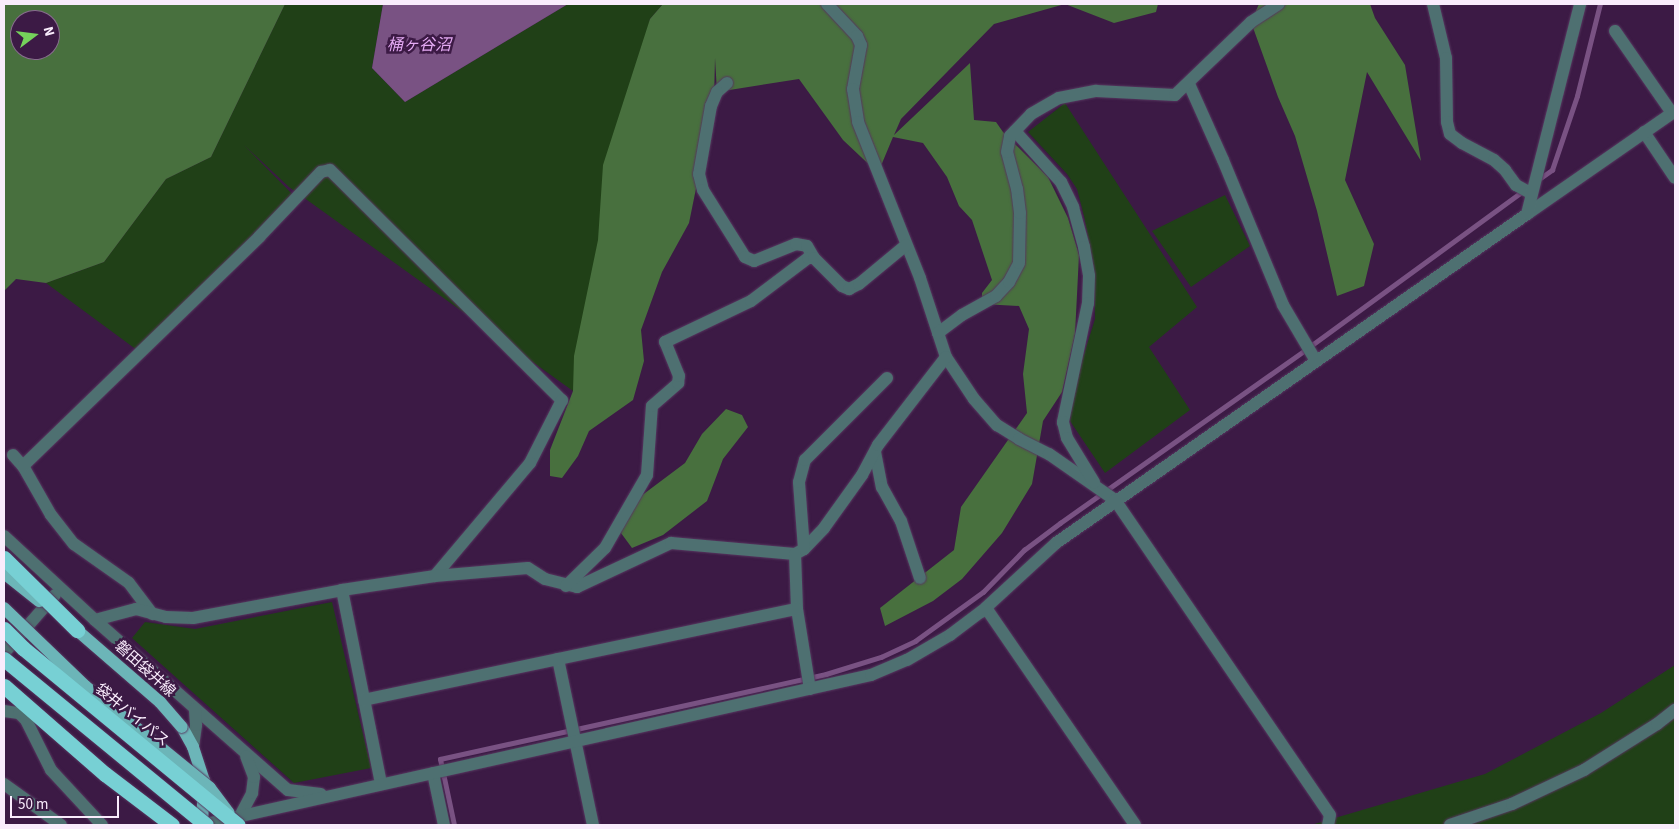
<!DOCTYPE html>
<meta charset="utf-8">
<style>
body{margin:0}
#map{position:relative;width:1679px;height:829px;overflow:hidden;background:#3c1a45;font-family:"Source Sans 3","Noto Sans JP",sans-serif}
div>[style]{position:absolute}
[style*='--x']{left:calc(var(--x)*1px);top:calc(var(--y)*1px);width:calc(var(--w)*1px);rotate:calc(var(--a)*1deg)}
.green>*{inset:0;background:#204017}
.forest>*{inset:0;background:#48703e}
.water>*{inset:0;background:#795283}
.stream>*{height:4.5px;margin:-2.25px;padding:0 2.25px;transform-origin:2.25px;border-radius:2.25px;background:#795283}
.roads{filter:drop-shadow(0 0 1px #56375f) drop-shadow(0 0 1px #56375f)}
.minor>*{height:12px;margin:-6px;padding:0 6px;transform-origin:6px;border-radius:6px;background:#4e7071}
.major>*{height:12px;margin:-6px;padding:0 6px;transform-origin:6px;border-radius:6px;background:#6cb5b8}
.highway>*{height:15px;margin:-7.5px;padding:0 7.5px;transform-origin:7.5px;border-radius:7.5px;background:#77d0d4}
.bridges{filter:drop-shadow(0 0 1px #56375f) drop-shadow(0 0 1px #56375f)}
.major-bridge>*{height:12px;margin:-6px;padding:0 6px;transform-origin:6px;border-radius:6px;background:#6cb5b8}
.highway-bridge>*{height:15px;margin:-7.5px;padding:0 7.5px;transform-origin:7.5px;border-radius:7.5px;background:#77d0d4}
span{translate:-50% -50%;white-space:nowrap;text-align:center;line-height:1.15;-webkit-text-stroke:5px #3c1a45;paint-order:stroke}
.street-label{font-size:15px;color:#f9ecfc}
.water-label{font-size:16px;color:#e5abf4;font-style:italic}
.frame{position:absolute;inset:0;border:5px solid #f9ecfc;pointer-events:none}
.north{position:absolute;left:10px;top:10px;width:50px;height:50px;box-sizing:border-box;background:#3c1a45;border:1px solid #886e8e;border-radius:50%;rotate:75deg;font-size:14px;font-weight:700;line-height:20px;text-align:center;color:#f9ecfc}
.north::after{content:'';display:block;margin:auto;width:18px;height:22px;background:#75d25b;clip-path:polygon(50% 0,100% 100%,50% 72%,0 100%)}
.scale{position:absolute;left:10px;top:796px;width:109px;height:22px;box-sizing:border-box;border:2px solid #f9ecfc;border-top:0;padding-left:6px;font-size:15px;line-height:18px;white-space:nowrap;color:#f9ecfc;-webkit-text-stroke:4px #3c1a45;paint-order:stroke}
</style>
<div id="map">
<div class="green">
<div style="clip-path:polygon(285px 4px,383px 4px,372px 68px,405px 102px,568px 4px,663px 4px,650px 19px,573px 391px,289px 187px,244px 145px,296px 198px,141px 353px,46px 283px,104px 262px,166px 179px,211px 157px)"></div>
<div style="clip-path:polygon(1065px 103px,1197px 307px,1149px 347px,1190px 410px,1105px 473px,1070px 421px,1074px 386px,1095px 319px,1094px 268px,1084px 216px,1077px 189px,1067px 174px,1028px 132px)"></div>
<div style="clip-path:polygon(1225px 195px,1250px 246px,1191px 287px,1152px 231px)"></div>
<div style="clip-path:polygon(332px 602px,371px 768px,294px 783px,132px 638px,145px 622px,195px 629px)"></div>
<div style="clip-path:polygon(1675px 665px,1675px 825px,1311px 825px,1485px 774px,1601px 713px)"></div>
</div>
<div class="forest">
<div style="clip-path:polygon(evenodd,4px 4px,285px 4px,211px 157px,166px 179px,104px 262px,46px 283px,16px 279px,4px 291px,4px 4px,20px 20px,50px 20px,50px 50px,20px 50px,20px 20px)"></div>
<div style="clip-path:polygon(663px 4px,1158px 4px,1156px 12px,1114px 23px,1065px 4px,994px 24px,901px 119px,894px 135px,970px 63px,974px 120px,996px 122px,1003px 132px,1048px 177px,1068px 218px,1079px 255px,1075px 334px,1062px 392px,1043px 421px,1032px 484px,1002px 533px,962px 579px,933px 601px,885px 626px,880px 608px,954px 550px,961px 507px,1027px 413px,1023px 374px,1029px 329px,1019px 306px,982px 304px,982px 293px,992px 280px,972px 220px,959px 206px,947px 177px,923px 143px,893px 137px,878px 173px,843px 140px,799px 79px,717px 92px,715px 58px,714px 100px,689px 223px,662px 272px,641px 330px,644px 361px,633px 400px,589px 431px,578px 456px,562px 478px,550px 476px,550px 450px,573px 391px,574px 356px,598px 240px,603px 165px,650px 19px)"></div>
<div style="clip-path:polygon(1259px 4px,1370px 4px,1375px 18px,1405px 65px,1421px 161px,1367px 72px,1345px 180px,1374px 244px,1364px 286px,1337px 296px,1317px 211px,1295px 136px,1278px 97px,1251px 22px)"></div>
<div style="clip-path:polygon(726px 409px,742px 415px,748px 427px,723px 459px,707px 501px,663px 535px,632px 548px,621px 533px,629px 505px,685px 463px,702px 434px)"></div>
</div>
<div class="water">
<div style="clip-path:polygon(383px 4px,568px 4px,405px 102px,372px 68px)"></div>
</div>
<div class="stream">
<div style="--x:1539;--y:179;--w:16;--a:-35"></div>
<div style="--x:1552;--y:170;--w:78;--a:-71.3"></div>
<div style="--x:1577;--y:96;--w:95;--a:-76"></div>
<div style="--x:454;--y:825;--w:67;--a:-102"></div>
<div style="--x:440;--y:759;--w:395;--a:-12.4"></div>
<div style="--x:826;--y:674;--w:58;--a:-17.2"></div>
<div style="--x:881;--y:657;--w:38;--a:-25"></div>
<div style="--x:915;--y:641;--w:84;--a:-35.8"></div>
<div style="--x:983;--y:592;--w:59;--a:-45.7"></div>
<div style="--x:1024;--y:550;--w:45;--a:-36.9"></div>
<div style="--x:1060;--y:523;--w:300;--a:-35.2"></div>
<div style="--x:1305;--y:350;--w:270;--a:-36.1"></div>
</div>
<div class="roads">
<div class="minor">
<div style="--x:827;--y:4;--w:44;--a:46.8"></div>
<div style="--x:857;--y:36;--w:10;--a:66"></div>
<div style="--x:861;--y:45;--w:45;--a:100.3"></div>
<div style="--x:853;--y:89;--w:33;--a:81"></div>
<div style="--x:858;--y:122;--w:168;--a:68.3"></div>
<div style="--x:920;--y:278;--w:83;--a:71.8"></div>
<div style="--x:946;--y:357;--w:50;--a:56.3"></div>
<div style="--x:974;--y:399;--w:35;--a:49"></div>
<div style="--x:997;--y:425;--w:26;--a:32"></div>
<div style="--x:1019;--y:439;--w:34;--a:27"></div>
<div style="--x:1049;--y:454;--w:80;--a:34.9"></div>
<div style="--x:1115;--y:500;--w:381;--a:55.7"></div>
<div style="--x:1330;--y:815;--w:10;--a:101"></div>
<div style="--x:1433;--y:4;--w:56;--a:76.5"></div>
<div style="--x:1446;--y:58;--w:64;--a:89.1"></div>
<div style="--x:1447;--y:122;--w:12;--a:76"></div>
<div style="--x:1450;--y:134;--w:15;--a:37"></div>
<div style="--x:1462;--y:143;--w:36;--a:28"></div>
<div style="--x:1494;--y:160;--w:15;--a:42"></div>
<div style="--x:1505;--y:170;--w:19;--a:54"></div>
<div style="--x:1516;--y:185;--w:18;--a:29"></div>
<div style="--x:1615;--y:31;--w:100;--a:55.2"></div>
<div style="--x:727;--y:83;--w:13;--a:138"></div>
<div style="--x:717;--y:92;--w:15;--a:113"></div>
<div style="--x:711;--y:106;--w:69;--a:100"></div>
<div style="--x:699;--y:174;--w:16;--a:76"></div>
<div style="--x:703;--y:190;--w:79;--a:57.9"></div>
<div style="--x:745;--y:257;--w:10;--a:24"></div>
<div style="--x:754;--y:261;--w:45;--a:-22"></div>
<div style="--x:796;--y:244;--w:11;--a:10"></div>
<div style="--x:807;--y:246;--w:14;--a:60"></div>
<div style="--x:1189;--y:84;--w:83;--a:65.9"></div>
<div style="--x:1223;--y:160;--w:157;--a:67.5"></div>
<div style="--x:1283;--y:305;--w:65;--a:59.5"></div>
<div style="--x:1015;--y:131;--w:69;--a:48"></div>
<div style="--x:1061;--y:182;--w:28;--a:64"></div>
<div style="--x:1073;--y:207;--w:41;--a:74.6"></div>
<div style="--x:1084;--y:247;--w:29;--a:80"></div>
<div style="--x:1089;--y:276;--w:27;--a:92"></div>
<div style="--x:1088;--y:303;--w:122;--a:101.9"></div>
<div style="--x:1063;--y:422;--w:16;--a:76"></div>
<div style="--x:1067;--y:438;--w:52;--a:58.5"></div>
<div style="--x:1644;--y:132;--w:55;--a:56"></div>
<div style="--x:1527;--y:214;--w:180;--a:-34.8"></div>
<div style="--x:938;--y:333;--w:30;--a:-37"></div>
<div style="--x:962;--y:315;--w:39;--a:-29"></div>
<div style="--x:996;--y:296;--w:19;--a:-47"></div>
<div style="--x:1009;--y:282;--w:21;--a:-62"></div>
<div style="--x:1019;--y:263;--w:50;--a:-88.9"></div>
<div style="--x:1020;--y:213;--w:24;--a:-97"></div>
<div style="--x:1017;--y:189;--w:38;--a:-105"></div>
<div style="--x:1007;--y:152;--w:16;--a:-79"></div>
<div style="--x:1010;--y:136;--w:30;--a:-46"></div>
<div style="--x:1031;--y:114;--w:32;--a:-30"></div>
<div style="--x:1059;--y:98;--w:38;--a:-11"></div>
<div style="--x:1096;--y:91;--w:79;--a:2.9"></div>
<div style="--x:1175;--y:95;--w:105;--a:-43.8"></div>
<div style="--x:1251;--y:22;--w:33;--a:-33"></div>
<div style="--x:875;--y:452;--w:36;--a:79"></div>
<div style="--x:882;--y:487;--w:39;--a:61"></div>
<div style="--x:901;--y:521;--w:60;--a:71.6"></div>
<div style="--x:13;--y:455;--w:15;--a:48"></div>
<div style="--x:23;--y:466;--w:56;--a:60.3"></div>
<div style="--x:51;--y:515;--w:37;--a:52"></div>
<div style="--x:74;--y:544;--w:67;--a:35.3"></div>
<div style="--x:129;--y:583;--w:39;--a:53"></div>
<div style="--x:23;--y:466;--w:329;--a:-44.1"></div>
<div style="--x:259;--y:237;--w:90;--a:-46.4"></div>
<div style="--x:321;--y:172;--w:9;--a:-13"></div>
<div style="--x:330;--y:170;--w:327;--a:44.8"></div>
<div style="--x:562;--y:400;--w:71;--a:116.9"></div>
<div style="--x:530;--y:463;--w:148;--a:130.1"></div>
<div style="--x:4;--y:536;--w:124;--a:42.7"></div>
<div style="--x:95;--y:620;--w:42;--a:-15"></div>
<div style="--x:136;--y:609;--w:31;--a:15"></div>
<div style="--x:166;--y:617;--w:27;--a:2"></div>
<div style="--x:193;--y:618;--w:152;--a:-10.6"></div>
<div style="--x:342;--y:590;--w:94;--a:-8.6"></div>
<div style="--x:435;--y:576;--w:93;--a:-4.9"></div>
<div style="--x:528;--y:568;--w:20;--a:33"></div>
<div style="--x:545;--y:579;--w:33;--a:14"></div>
<div style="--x:577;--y:587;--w:104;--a:-25.1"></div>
<div style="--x:671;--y:543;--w:124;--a:5.1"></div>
<div style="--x:795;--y:554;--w:10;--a:-29"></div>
<div style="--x:804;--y:549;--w:29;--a:-46"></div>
<div style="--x:824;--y:528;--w:65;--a:-54.4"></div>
<div style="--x:862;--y:475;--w:34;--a:-62"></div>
<div style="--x:878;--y:445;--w:111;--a:-52.3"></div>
<div style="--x:804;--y:549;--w:67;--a:-94.3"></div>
<div style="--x:799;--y:482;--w:23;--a:-75"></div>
<div style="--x:805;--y:460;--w:116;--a:-45"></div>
<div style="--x:795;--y:554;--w:55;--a:87.9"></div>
<div style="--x:797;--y:609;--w:81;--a:80.8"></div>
<div style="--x:566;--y:586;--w:54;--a:-44.3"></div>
<div style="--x:605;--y:548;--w:84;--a:-60.1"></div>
<div style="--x:647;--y:475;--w:69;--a:-85.9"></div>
<div style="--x:652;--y:406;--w:35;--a:-41"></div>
<div style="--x:678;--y:383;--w:7;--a:-82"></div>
<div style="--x:679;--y:376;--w:37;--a:-112"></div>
<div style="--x:665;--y:342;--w:95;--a:-25.5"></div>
<div style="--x:751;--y:301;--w:71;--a:-37"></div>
<div style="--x:808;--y:258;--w:6;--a:0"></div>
<div style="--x:814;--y:258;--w:40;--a:45"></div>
<div style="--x:842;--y:286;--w:8;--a:23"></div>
<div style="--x:849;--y:289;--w:11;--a:-27"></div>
<div style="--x:859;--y:284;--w:61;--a:-39.7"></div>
<div style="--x:342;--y:590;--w:198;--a:78.6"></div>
<div style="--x:986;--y:608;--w:263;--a:55.5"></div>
<div style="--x:95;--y:620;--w:257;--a:41.4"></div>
<div style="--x:288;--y:790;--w:33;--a:7"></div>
<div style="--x:4;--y:653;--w:77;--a:-48.7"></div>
<div style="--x:558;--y:659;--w:170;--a:78.1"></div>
<div style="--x:364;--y:700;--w:442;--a:-11.9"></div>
<div style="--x:4;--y:711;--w:15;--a:8"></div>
<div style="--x:19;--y:713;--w:10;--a:45"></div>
<div style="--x:26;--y:720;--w:56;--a:63.4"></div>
<div style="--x:51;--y:770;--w:75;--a:47.2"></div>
<div style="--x:193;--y:747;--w:22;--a:-82"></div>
<div style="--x:196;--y:725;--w:16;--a:-94"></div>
<div style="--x:433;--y:773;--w:53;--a:78.1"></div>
<div style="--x:4;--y:784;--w:70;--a:35.7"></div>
<div style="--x:240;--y:816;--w:26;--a:-62"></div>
<div style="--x:252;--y:793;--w:16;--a:-83"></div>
<div style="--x:254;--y:777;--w:22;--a:-111"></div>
<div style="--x:201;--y:825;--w:687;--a:-12.62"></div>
<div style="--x:871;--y:675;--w:39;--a:-23"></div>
<div style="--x:907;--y:660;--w:50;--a:-30.2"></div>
<div style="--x:950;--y:635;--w:39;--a:-37"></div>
<div style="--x:981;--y:612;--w:102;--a:-42.6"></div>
<div style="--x:1056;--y:543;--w:575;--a:-34.93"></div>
<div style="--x:1527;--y:214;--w:217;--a:-75.8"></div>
<div style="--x:1450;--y:825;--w:65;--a:-18.7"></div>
<div style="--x:1512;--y:804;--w:80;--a:-25.3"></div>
<div style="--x:1584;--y:770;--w:86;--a:-32.2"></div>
<div style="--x:1657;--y:724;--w:23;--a:-38"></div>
</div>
<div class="major">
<div style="--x:182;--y:727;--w:23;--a:61"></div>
<div style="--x:193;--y:747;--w:35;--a:72"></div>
<div style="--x:204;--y:780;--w:45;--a:92.5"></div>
</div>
<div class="highway">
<div style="--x:4;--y:686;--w:134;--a:41.1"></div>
<div style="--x:105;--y:774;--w:84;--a:37.3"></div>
</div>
</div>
<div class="bridges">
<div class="major-bridge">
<div style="--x:4;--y:573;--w:45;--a:38.7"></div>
<div style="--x:4;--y:608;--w:112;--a:43.9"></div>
<div style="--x:85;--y:686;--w:161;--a:39.2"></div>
<div style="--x:210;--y:788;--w:31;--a:53"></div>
<div style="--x:71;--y:625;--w:118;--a:40.9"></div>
<div style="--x:160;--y:702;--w:33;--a:49"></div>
</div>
<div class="highway-bridge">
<div style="--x:4;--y:558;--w:103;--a:44.6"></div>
<div style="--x:4;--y:629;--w:27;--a:45"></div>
<div style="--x:23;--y:648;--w:278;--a:39.5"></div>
<div style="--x:4;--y:659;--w:261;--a:39.4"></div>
</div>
</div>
<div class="street-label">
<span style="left:145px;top:669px;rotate:42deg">磐田袋井線</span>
<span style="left:132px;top:715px;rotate:39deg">袋井バイパス</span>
</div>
<div class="water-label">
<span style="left:419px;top:45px">桶ヶ谷沼</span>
</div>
<div class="frame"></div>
<div class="north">N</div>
<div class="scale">50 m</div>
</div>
